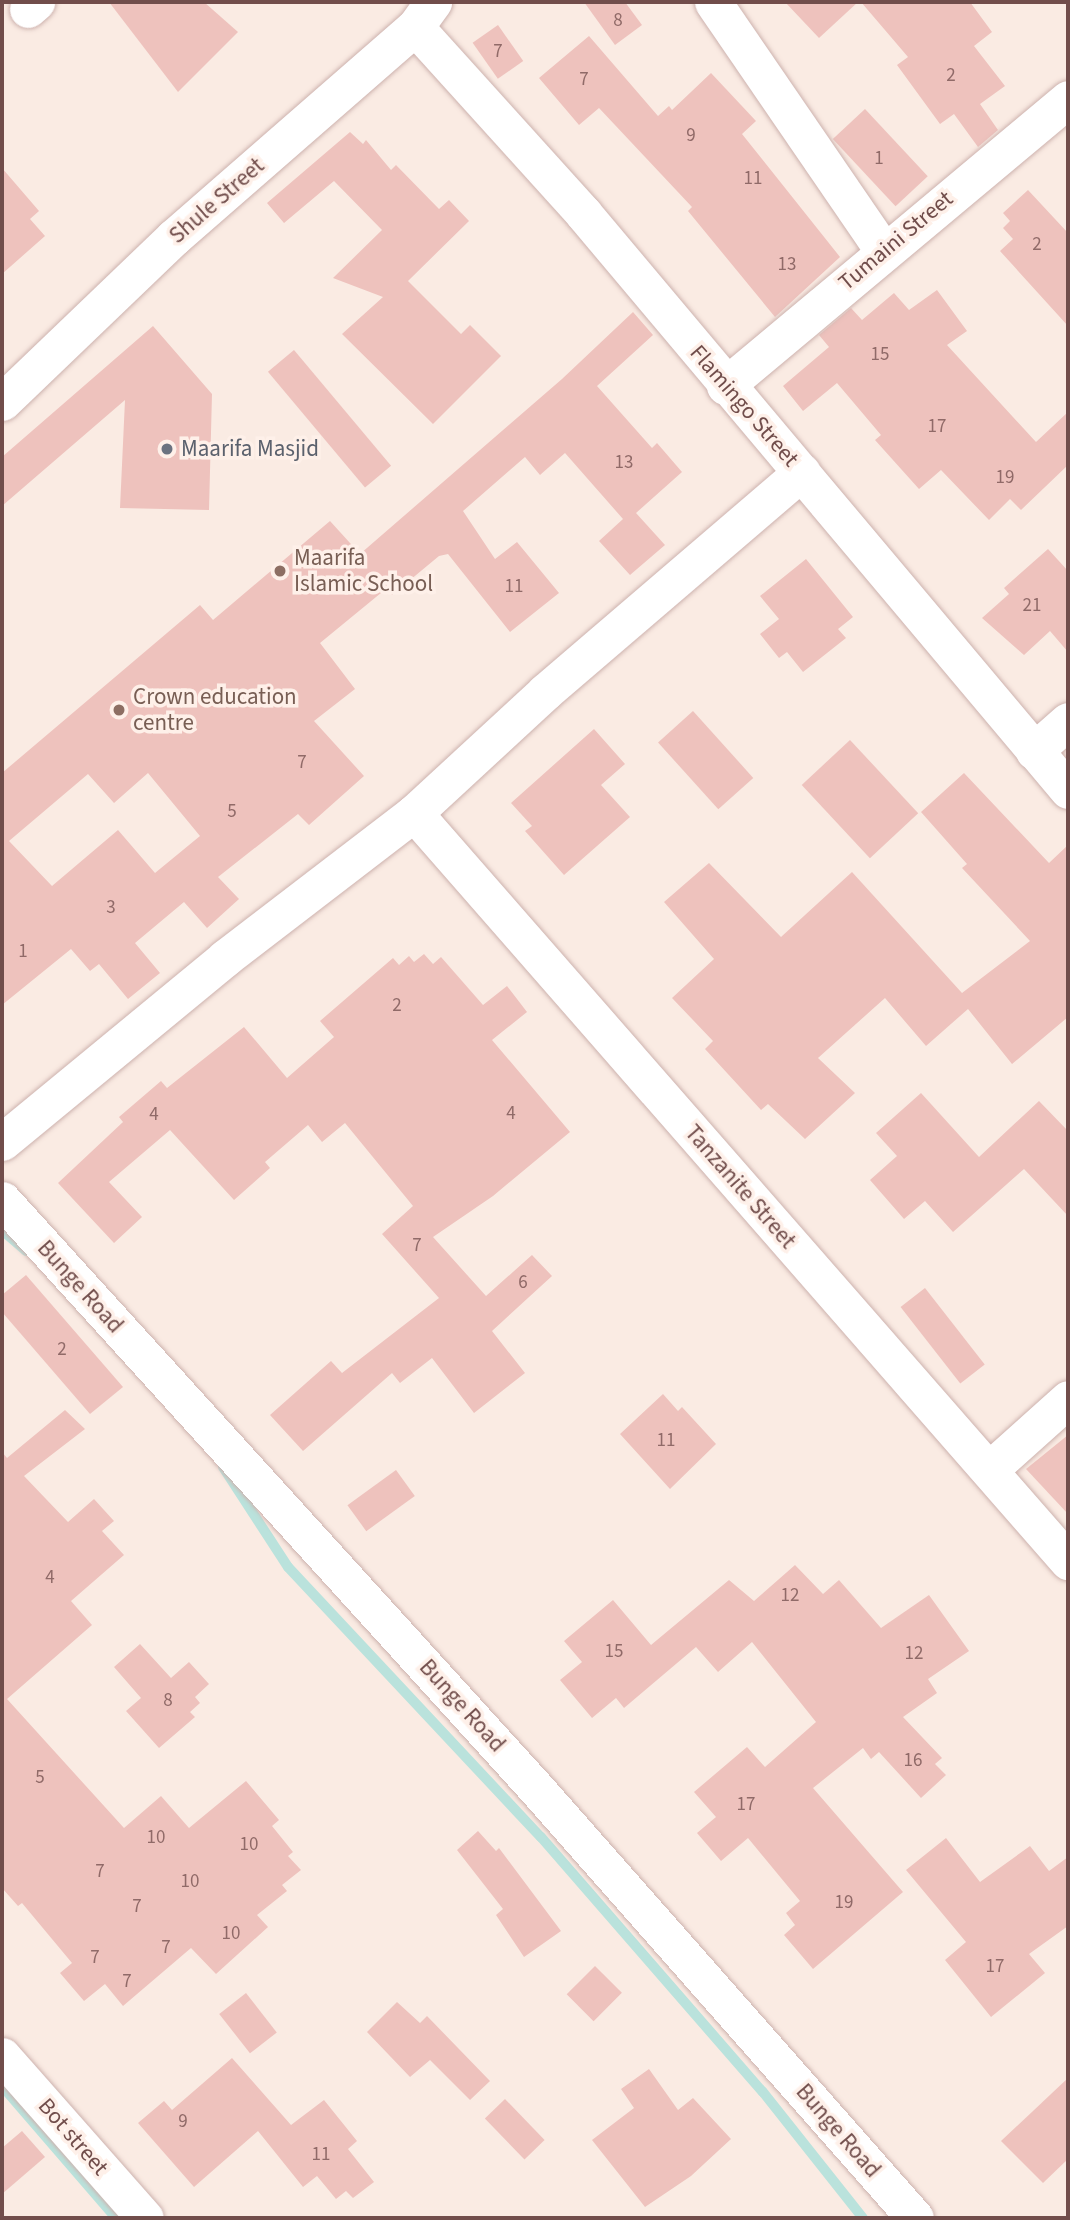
<!DOCTYPE html>
<style>
body{margin:0}
#map{position:relative;width:1070px;height:2220px;overflow:hidden;background:#faebe3;font-family:"Source Sans 3",sans-serif}
div>[style]{position:absolute}
[style*='--x']{left:calc(var(--x)*1px);top:calc(var(--y)*1px);width:calc(var(--w)*1px);rotate:calc(var(--a)*1deg)}
.stream>*{height:10px;margin:-5px;padding:0 5px;transform-origin:5px;border-radius:5px;background:#bae2dc}
.building>*{inset:0;background:#eec2bd;transform-origin:0 0}
.roads{filter:drop-shadow(0 0 2px #cdb2ae) drop-shadow(0 0 2px #cdb2ae)}
.minor>*{height:37px;margin:-18.5px;padding:0 18.5px;transform-origin:18.5px;border-radius:18.5px;background:#fff}
.dots>*{width:19px;height:19px;translate:-50% -50%;box-sizing:border-box;border:4px solid #fef0e9;border-radius:50%}
span{translate:-50% -50%;white-space:nowrap;text-align:center;line-height:1.15;-webkit-text-stroke:7px #fef0e9;paint-order:stroke}
.number-label{font-size:19px;color:#906a68}
.number-label span{-webkit-text-stroke-width:0}
.street-label{font-size:23px;color:#714d4b}
.worship-label{font-size:23px;color:#5b616d}
.left{translate:0 -50%;text-align:left}
.education-label{font-size:23px;color:#785e54}
.frame{position:absolute;inset:0;border:4px solid #714d4b;pointer-events:none}
</style>
<div id="map">
<div class="stream">
<div style="--x:2;--y:1230;--w:32;--a:41"></div>
<div style="--x:223;--y:1467;--w:119;--a:57"></div>
<div style="--x:288;--y:1567;--w:370;--a:46.9"></div>
<div style="--x:541;--y:1837;--w:338;--a:49"></div>
<div style="--x:763;--y:2092;--w:161;--a:51.6"></div>
<div style="--x:2;--y:2086;--w:174;--a:49.2"></div>
</div>
<div class="building">
<div style="clip-path:polygon(109px 2px,204px 2px,238px 32px,178px 92px)"></div>
<div style="clip-path:polygon(584px 2px,625px 2px,642px 25px,615px 45px)"></div>
<div style="clip-path:polygon(785px 2px,858px 2px,819px 38px)"></div>
<div style="clip-path:polygon(861px 2px,970px 2px,992px 32px,974px 46px,1005px 86px,980px 104px,998px 130px,978px 147px,954px 114px,940px 124px,897px 65px,908px 57px)"></div>
<div style="left:498px;top:25px;width:44px;height:31px;rotate:55deg"></div>
<div style="clip-path:polygon(589px 36px,658px 116px,669px 106px,672px 110px,711px 73px,756px 121px,742px 134px,840px 257px,775px 317px,688px 211px,692px 207px,599px 108px,579px 125px,539px 78px)"></div>
<div style="left:865px;top:109px;width:92px;height:44px;rotate:47deg"></div>
<div style="clip-path:polygon(350px 132px,363px 144px,366px 140px,391px 170px,396px 165px,439px 209px,449px 200px,469px 221px,408px 281px,461px 334px,470px 325px,501px 356px,433px 424px,342px 334px,383px 297px,333px 278px,382px 230px,334px 181px,284px 223px,267px 203px)"></div>
<div style="clip-path:polygon(2px 168px,39px 211px,30px 219px,45px 236px,2px 274px)"></div>
<div style="clip-path:polygon(1028px 190px,1068px 233px,1068px 326px,1000px 251px,1013px 239px,1003px 228px,1010px 221px,1003px 213px)"></div>
<div style="clip-path:polygon(937px 290px,967px 331px,947px 345px,1036px 442px,1068px 412px,1068px 465px,1021px 510px,1010px 499px,989px 520px,941px 470px,919px 489px,875px 440px,881px 435px,837px 383px,803px 411px,783px 386px,829px 347px,819px 335px,851px 308px,862px 320px,894px 293px,909px 310px)"></div>
<div style="clip-path:polygon(evenodd,633px 312px,653px 335px,597px 386px,652px 448px,657px 443px,682px 472px,636px 513px,665px 545px,630px 575px,599px 541px,623px 519px,565px 453px,540px 475px,525px 457px,463px 511px,495px 559px,517px 542px,559px 593px,510px 632px,448px 554px,439px 556px,392px 595px,387px 588px,320px 643px,355px 689px,314px 721px,364px 776px,309px 825px,298px 814px,218px 877px,239px 899px,207px 928px,184px 902px,135px 943px,160px 973px,128px 999px,99px 964px,90px 971px,71px 949px,2px 1005px,2px 773px,200px 605px,213px 620px,330px 521px,360px 554px,562px 379px,633px 312px,148px 773px,200px 836px,155px 873px,118px 830px,52px 886px,9px 841px,88px 774px,114px 803px,148px 773px)"></div>
<div style="clip-path:polygon(153px 326px,212px 394px,209px 510px,120px 508px,125px 400px,2px 506px,2px 457px)"></div>
<div style="left:294px;top:350px;width:151px;height:34px;rotate:50deg"></div>
<div style="clip-path:polygon(1048px 549px,1068px 571px,1068px 652px,1050px 631px,1024px 655px,982px 618px,1009px 594px,1004px 588px)"></div>
<div style="clip-path:polygon(806px 559px,853px 617px,838px 629px,846px 638px,803px 672px,787px 652px,779px 658px,760px 634px,779px 619px,760px 596px)"></div>
<div style="left:693px;top:711px;width:90px;height:47px;rotate:48deg"></div>
<div style="clip-path:polygon(594px 729px,625px 764px,601px 785px,630px 817px,564px 875px,525px 831px,532px 826px,511px 803px)"></div>
<div style="left:850px;top:740px;width:100px;height:66px;rotate:47deg"></div>
<div style="clip-path:polygon(964px 773px,1049px 863px,1068px 845px,1068px 1017px,1012px 1064px,968px 1009px,926px 1046px,885px 998px,818px 1058px,855px 1093px,805px 1139px,768px 1104px,761px 1110px,705px 1049px,713px 1041px,672px 998px,714px 959px,664px 902px,709px 863px,781px 937px,852px 872px,962px 993px,1030px 941px,962px 868px,967px 864px,921px 812px)"></div>
<div style="clip-path:polygon(424px 954px,433px 964px,441px 957px,483px 1005px,507px 986px,527px 1012px,492px 1040px,570px 1132px,493px 1196px,433px 1237px,486px 1296px,532px 1255px,552px 1276px,492px 1331px,525px 1373px,474px 1413px,432px 1358px,400px 1383px,392px 1373px,303px 1451px,270px 1415px,331px 1361px,342px 1373px,439px 1298px,382px 1234px,413px 1206px,345px 1123px,322px 1142px,308px 1125px,265px 1162px,270px 1168px,234px 1200px,170px 1130px,109px 1182px,142px 1217px,114px 1243px,58px 1183px,123px 1122px,119px 1117px,161px 1081px,167px 1088px,244px 1027px,287px 1078px,334px 1037px,320px 1021px,393px 958px,399px 965px,409px 956px,414px 962px)"></div>
<div style="clip-path:polygon(921px 1093px,979px 1157px,1039px 1101px,1068px 1131px,1068px 1216px,1024px 1169px,953px 1232px,925px 1201px,904px 1219px,870px 1180px,897px 1156px,876px 1133px)"></div>
<div style="clip-path:polygon(26px 1275px,123px 1387px,90px 1414px,2px 1312px,2px 1295px)"></div>
<div style="left:925px;top:1288px;width:97px;height:31px;rotate:52deg"></div>
<div style="clip-path:polygon(663px 1394px,678px 1411px,682px 1407px,716px 1444px,670px 1489px,620px 1434px)"></div>
<div style="clip-path:polygon(65px 1410px,85px 1429px,24px 1476px,68px 1522px,94px 1499px,114px 1521px,102px 1531px,124px 1555px,71px 1601px,92px 1625px,7px 1699px,124px 1828px,161px 1796px,189px 1828px,246px 1781px,279px 1820px,272px 1826px,293px 1852px,288px 1856px,301px 1870px,282px 1885px,287px 1891px,257px 1915px,268px 1927px,216px 1974px,191px 1948px,123px 2006px,105px 1984px,84px 2001px,60px 1973px,72px 1963px,22px 1903px,18px 1906px,2px 1888px,2px 1452px,7px 1458px)"></div>
<div style="clip-path:polygon(1068px 1435px,1068px 1514px,1026px 1469px)"></div>
<div style="left:396px;top:1470px;width:32px;height:60px;rotate:54deg"></div>
<div style="clip-path:polygon(795px 1565px,823px 1594px,839px 1580px,881px 1628px,929px 1595px,969px 1651px,928px 1679px,937px 1693px,903px 1717px,942px 1758px,935px 1764px,946px 1775px,921px 1798px,879px 1752px,871px 1759px,863px 1748px,813px 1788px,903px 1892px,813px 1969px,784px 1935px,795px 1925px,786px 1913px,800px 1901px,748px 1838px,721px 1861px,697px 1833px,716px 1817px,694px 1792px,747px 1747px,765px 1767px,816px 1722px,752px 1642px,718px 1672px,696px 1647px,624px 1708px,616px 1698px,592px 1718px,560px 1680px,582px 1662px,564px 1641px,613px 1600px,651px 1645px,729px 1580px,754px 1601px)"></div>
<div style="clip-path:polygon(140px 1644px,171px 1678px,189px 1662px,209px 1684px,195px 1697px,200px 1703px,190px 1712px,195px 1717px,159px 1748px,126px 1711px,141px 1698px,114px 1667px)"></div>
<div style="clip-path:polygon(478px 1831px,496px 1851px,499px 1848px,561px 1931px,524px 1957px,496px 1915px,503px 1909px,457px 1850px)"></div>
<div style="clip-path:polygon(946px 1838px,980px 1882px,1030px 1846px,1049px 1871px,1068px 1857px,1068px 1926px,1029px 1954px,1045px 1973px,991px 2017px,945px 1960px,966px 1942px,906px 1870px)"></div>
<div style="left:595px;top:1966px;width:38px;height:40px;rotate:45deg"></div>
<div style="left:246px;top:1993px;width:50px;height:34px;rotate:52deg"></div>
<div style="clip-path:polygon(397px 2002px,420px 2023px,427px 2016px,490px 2081px,470px 2100px,430px 2060px,410px 2077px,367px 2032px)"></div>
<div style="clip-path:polygon(232px 2058px,291px 2125px,324px 2100px,357px 2141px,348px 2149px,374px 2182px,353px 2198px,346px 2191px,336px 2199px,317px 2176px,303px 2187px,258px 2131px,194px 2187px,138px 2123px,164px 2101px,172px 2110px)"></div>
<div style="clip-path:polygon(649px 2069px,678px 2110px,693px 2098px,731px 2139px,691px 2176px,645px 2207px,592px 2140px,634px 2108px,621px 2089px)"></div>
<div style="clip-path:polygon(1068px 2078px,1068px 2159px,1043px 2183px,1001px 2141px)"></div>
<div style="left:505px;top:2099px;width:57px;height:28px;rotate:46deg"></div>
<div style="clip-path:polygon(22px 2131px,45px 2157px,2px 2194px,2px 2148px)"></div>
</div>
<div class="roads">
<div class="minor">
<div style="--x:713;--y:2;--w:301;--a:55.6"></div>
<div style="--x:28;--y:9;--w:11;--a:-41"></div>
<div style="--x:415;--y:27;--w:251;--a:47.9"></div>
<div style="--x:583;--y:213;--w:754;--a:49.95"></div>
<div style="--x:725;--y:386;--w:447;--a:-39.9"></div>
<div style="--x:2;--y:402;--w:237;--a:-43.8"></div>
<div style="--x:173;--y:238;--w:321;--a:-41.1"></div>
<div style="--x:415;--y:27;--w:31;--a:-54"></div>
<div style="--x:1034;--y:751;--w:45;--a:-41.4"></div>
<div style="--x:414;--y:813;--w:994;--a:48.84"></div>
<div style="--x:2;--y:1142;--w:289;--a:-39.5"></div>
<div style="--x:225;--y:958;--w:238;--a:-37.5"></div>
<div style="--x:414;--y:813;--w:178;--a:-42.7"></div>
<div style="--x:545;--y:692;--w:338;--a:-40.6"></div>
<div style="--x:2;--y:1200;--w:791;--a:47.77"></div>
<div style="--x:534;--y:1786;--w:576;--a:48.59"></div>
<div style="--x:989;--y:1470;--w:106;--a:-41.9"></div>
<div style="--x:2;--y:2056;--w:216;--a:48.6"></div>
</div>
</div>
<div class="dots">
<div style="left:167px;top:449px;background:#6b7280"></div>
<div style="left:280px;top:571px;background:#8d6e63"></div>
<div style="left:119px;top:710px;background:#8d6e63"></div>
</div>
<div class="number-label">
<span style="left:618px;top:21px">8</span>
<span style="left:498px;top:52px">7</span>
<span style="left:951px;top:76px">2</span>
<span style="left:584px;top:80px">7</span>
<span style="left:691px;top:136px">9</span>
<span style="left:879px;top:159px">1</span>
<span style="left:753px;top:179px">11</span>
<span style="left:1037px;top:245px">2</span>
<span style="left:787px;top:265px">13</span>
<span style="left:880px;top:355px">15</span>
<span style="left:937px;top:427px">17</span>
<span style="left:624px;top:463px">13</span>
<span style="left:1005px;top:478px">19</span>
<span style="left:514px;top:587px">11</span>
<span style="left:1032px;top:606px">21</span>
<span style="left:302px;top:763px">7</span>
<span style="left:232px;top:812px">5</span>
<span style="left:111px;top:908px">3</span>
<span style="left:23px;top:952px">1</span>
<span style="left:397px;top:1006px">2</span>
<span style="left:511px;top:1114px">4</span>
<span style="left:154px;top:1115px">4</span>
<span style="left:417px;top:1246px">7</span>
<span style="left:523px;top:1283px">6</span>
<span style="left:62px;top:1350px">2</span>
<span style="left:666px;top:1441px">11</span>
<span style="left:50px;top:1578px">4</span>
<span style="left:790px;top:1596px">12</span>
<span style="left:614px;top:1652px">15</span>
<span style="left:914px;top:1654px">12</span>
<span style="left:168px;top:1701px">8</span>
<span style="left:913px;top:1761px">16</span>
<span style="left:40px;top:1778px">5</span>
<span style="left:746px;top:1805px">17</span>
<span style="left:156px;top:1838px">10</span>
<span style="left:249px;top:1845px">10</span>
<span style="left:100px;top:1872px">7</span>
<span style="left:190px;top:1882px">10</span>
<span style="left:844px;top:1903px">19</span>
<span style="left:137px;top:1907px">7</span>
<span style="left:231px;top:1934px">10</span>
<span style="left:166px;top:1948px">7</span>
<span style="left:95px;top:1958px">7</span>
<span style="left:995px;top:1967px">17</span>
<span style="left:127px;top:1982px">7</span>
<span style="left:183px;top:2122px">9</span>
<span style="left:321px;top:2155px">11</span>
</div>
<div class="street-label">
<span style="left:217px;top:201px;rotate:-41deg">Shule Street</span>
<span style="left:896px;top:241px;rotate:-40deg">Tumaini Street</span>
<span style="left:744px;top:406px;rotate:49deg">Flamingo Street</span>
<span style="left:740px;top:1187px;rotate:49deg">Tanzanite Street</span>
<span style="left:80px;top:1287px;rotate:48deg">Bunge Road</span>
<span style="left:462px;top:1706px;rotate:48deg">Bunge Road</span>
<span style="left:838px;top:2131px;rotate:49deg">Bunge Road</span>
<span style="left:73px;top:2137px;rotate:49deg">Bot street</span>
</div>
<div class="worship-label">
<span class="left" style="left:181px;top:449px">Maarifa Masjid</span>
</div>
<div class="education-label">
<span class="left" style="left:294px;top:571px">Maarifa<br>Islamic School</span>
<span class="left" style="left:133px;top:710px">Crown education<br>centre</span>
</div>
<div class="frame"></div>
</div>
